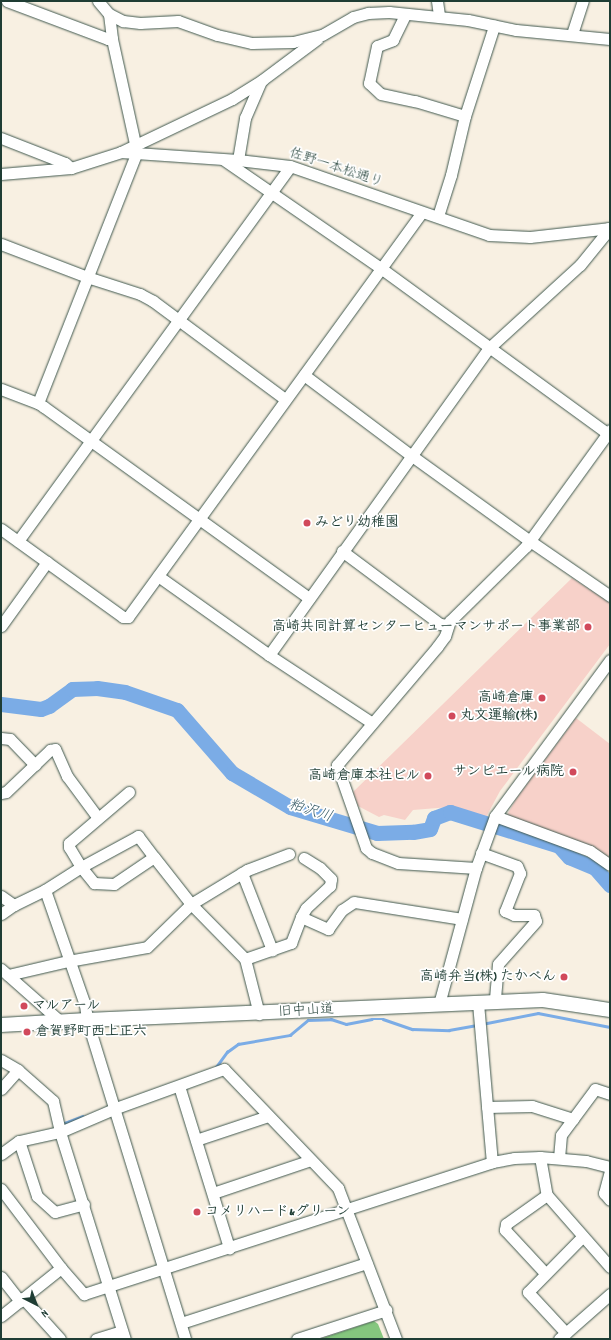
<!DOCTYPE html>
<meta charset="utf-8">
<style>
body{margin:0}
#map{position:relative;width:611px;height:1340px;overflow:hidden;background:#f8f0e2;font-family:Dekko,"Klee One",sans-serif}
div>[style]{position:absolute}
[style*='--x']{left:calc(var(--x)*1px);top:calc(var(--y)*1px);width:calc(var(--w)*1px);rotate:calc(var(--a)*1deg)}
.built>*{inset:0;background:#f7d1c9}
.green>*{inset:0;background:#85c67e}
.stream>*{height:2.5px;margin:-1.25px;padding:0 1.25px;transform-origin:1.25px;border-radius:1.25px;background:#7bace6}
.river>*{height:15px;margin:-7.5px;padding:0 7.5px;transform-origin:7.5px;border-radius:7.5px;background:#7bace6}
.roads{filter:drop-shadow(0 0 1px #40584e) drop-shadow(0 0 1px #40584e)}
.minor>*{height:11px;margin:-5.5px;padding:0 5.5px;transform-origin:5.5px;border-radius:5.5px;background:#fff}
.major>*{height:14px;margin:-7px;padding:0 7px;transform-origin:7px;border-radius:7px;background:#fff}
.dots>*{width:11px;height:11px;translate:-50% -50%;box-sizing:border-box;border:2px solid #fff;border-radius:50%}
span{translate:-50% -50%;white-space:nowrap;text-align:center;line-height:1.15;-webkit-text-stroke:3.5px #fff;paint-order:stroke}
.street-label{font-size:14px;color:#1f3d34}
.poi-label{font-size:14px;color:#1f3d34;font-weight:700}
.left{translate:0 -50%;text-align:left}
.right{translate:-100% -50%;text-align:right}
.water-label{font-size:15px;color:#3b5e69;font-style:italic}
.frame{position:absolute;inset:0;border:2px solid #1f3d34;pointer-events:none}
.north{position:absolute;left:16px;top:1284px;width:40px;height:40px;-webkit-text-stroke:3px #fff;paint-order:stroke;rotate:138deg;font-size:11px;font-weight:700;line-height:16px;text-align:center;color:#1f3d34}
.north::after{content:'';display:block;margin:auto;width:14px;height:18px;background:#1f3d34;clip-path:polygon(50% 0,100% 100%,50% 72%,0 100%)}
</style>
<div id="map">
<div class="built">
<div style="clip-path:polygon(572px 578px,610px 603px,610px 644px,500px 791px,485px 819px,450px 807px,413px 810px,405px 820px,384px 815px,379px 817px,358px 806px,353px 792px)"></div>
<div style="clip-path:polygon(576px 718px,610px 744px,610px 859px,506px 817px,516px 799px)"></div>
</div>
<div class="green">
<div style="clip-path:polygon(374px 1321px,378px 1324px,384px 1339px,320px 1339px)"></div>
</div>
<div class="stream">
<div style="--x:482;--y:1024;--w:57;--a:-11.1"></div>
<div style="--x:538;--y:1013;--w:73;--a:11"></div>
<div style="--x:216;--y:1067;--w:19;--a:-54"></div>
<div style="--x:227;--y:1052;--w:14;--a:-36"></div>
<div style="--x:238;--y:1044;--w:53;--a:-9.8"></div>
<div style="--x:290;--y:1035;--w:23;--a:-40"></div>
<div style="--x:308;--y:1020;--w:23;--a:-2"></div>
<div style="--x:331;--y:1019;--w:16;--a:18"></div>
<div style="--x:346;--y:1024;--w:26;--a:-11"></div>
<div style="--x:372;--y:1019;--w:11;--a:0"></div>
<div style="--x:383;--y:1019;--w:31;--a:19"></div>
<div style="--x:412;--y:1029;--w:37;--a:2"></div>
<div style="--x:449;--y:1030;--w:28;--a:-10"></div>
<div style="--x:62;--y:1124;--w:22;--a:-21"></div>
</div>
<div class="river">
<div style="--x:1;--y:704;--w:40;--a:7.1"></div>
<div style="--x:41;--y:709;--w:9;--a:-21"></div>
<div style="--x:49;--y:706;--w:29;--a:-36"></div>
<div style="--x:72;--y:689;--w:25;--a:-2"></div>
<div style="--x:97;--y:688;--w:28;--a:8"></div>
<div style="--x:125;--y:692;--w:55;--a:19.1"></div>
<div style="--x:177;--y:710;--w:84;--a:48.9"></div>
<div style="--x:232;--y:773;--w:67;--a:30.4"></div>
<div style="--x:290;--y:807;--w:91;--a:16.6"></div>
<div style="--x:377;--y:833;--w:36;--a:-2"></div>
<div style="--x:413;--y:832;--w:17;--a:-10"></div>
<div style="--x:430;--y:829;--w:12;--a:-70"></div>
<div style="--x:434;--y:818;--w:17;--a:-21"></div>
<div style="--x:450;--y:812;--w:114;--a:17.3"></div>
<div style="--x:559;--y:846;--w:15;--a:48"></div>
<div style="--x:569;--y:857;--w:28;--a:23"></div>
<div style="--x:595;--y:868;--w:23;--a:49"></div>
</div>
<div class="roads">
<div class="minor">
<div style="--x:7;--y:1;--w:108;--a:20.6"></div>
<div style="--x:108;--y:39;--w:4;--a:0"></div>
<div style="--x:98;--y:1;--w:17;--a:50"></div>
<div style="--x:109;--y:14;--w:16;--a:27"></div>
<div style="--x:123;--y:21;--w:17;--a:7"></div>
<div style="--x:140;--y:23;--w:38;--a:-3"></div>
<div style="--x:178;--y:21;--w:41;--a:19.7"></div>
<div style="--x:217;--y:35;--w:36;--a:13"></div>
<div style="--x:252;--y:43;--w:41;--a:-1.4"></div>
<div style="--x:293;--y:42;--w:30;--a:-14"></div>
<div style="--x:322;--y:35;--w:36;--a:-30"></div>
<div style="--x:353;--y:17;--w:16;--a:-15"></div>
<div style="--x:368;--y:13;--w:21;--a:-3"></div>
<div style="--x:389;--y:12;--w:79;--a:5.8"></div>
<div style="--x:468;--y:20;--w:49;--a:11.8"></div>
<div style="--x:516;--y:30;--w:94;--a:5.5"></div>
<div style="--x:437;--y:1;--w:15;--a:82"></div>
<div style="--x:109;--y:14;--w:25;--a:83"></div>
<div style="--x:112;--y:39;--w:107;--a:77.6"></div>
<div style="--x:405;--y:15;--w:28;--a:116"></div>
<div style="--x:393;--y:40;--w:17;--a:159"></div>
<div style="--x:377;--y:46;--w:38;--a:102"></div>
<div style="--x:369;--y:83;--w:16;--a:43"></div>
<div style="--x:381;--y:94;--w:35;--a:12"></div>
<div style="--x:415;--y:101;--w:52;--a:16.7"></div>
<div style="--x:572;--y:34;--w:35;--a:-72"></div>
<div style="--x:1;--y:138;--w:69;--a:21.3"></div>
<div style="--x:65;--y:163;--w:8;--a:40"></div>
<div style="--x:121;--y:152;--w:123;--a:-25.5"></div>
<div style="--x:232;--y:99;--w:36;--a:-32"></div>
<div style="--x:262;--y:80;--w:69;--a:-36.7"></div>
<div style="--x:224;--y:160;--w:192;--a:34.6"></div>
<div style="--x:382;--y:269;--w:282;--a:36.1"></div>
<div style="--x:238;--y:160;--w:43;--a:-80.5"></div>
<div style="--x:245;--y:118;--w:40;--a:-66.6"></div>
<div style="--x:1;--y:174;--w:70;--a:-4.9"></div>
<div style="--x:71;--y:168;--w:52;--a:-17.7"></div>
<div style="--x:121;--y:152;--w:117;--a:3.9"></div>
<div style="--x:238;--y:160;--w:52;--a:6.6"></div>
<div style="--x:290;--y:166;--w:211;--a:19.1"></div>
<div style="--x:489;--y:235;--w:41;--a:2.8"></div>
<div style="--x:530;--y:237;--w:81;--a:-6.4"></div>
<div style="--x:438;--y:216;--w:43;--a:-72.4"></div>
<div style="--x:451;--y:175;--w:61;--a:-76.7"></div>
<div style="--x:465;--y:116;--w:95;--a:-72.1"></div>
<div style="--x:1;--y:244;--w:92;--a:21"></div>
<div style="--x:87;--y:277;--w:56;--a:17.8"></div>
<div style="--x:140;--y:294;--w:15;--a:28"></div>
<div style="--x:153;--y:301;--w:164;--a:36.6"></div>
<div style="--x:304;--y:375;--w:135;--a:36.9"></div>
<div style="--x:412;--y:456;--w:145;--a:35.8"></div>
<div style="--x:530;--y:541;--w:97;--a:34.5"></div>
<div style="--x:1;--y:389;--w:40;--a:21"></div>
<div style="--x:38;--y:403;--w:7;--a:34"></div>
<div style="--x:44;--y:407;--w:327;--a:35.8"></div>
<div style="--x:38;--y:403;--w:268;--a:-68.5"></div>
<div style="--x:1;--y:529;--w:150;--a:35.8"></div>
<div style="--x:123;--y:617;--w:5;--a:0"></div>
<div style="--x:128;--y:617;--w:500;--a:-54.02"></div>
<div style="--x:18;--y:541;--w:463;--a:-54"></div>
<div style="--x:342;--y:551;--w:122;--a:36.7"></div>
<div style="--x:440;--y:624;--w:8;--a:7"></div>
<div style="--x:158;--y:576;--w:136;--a:35.4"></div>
<div style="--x:269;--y:655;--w:123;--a:33.4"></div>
<div style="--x:1;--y:626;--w:79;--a:-54.3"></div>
<div style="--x:269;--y:655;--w:378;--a:-54.4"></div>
<div style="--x:489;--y:348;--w:123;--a:-42.4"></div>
<div style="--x:580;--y:265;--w:38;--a:-51"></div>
<div style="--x:604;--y:235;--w:8;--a:-60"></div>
<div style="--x:1;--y:738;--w:9;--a:6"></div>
<div style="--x:10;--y:739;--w:36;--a:46"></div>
<div style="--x:129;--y:792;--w:79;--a:139.6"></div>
<div style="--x:69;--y:843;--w:4;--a:90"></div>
<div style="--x:69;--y:847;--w:23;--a:59"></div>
<div style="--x:81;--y:867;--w:65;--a:-28.5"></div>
<div style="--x:138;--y:836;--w:26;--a:53"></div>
<div style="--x:1;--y:793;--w:5;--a:-11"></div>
<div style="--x:6;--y:792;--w:61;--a:-43.7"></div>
<div style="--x:50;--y:750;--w:5;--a:-11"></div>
<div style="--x:55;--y:749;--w:30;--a:66"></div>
<div style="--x:67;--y:776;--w:52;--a:53.6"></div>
<div style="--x:495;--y:816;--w:101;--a:20.2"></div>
<div style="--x:590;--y:851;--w:24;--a:35"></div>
<div style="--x:481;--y:853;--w:38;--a:20"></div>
<div style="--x:517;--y:866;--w:8;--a:67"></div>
<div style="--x:520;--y:873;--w:41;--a:111.5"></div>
<div style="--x:505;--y:911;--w:10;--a:24"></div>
<div style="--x:514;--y:915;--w:20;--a:0"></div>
<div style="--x:534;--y:915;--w:6;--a:72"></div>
<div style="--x:536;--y:921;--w:57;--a:131.5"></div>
<div style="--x:498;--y:964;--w:38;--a:95"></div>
<div style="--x:476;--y:868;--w:78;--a:-176.3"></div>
<div style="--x:398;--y:863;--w:28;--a:-159"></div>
<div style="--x:372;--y:853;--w:8;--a:-140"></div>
<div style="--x:366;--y:848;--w:88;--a:-109.3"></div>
<div style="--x:337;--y:765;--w:155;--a:-49.7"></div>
<div style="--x:437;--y:647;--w:14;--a:-54"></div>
<div style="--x:445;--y:636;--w:16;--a:-72"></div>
<div style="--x:450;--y:621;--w:107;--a:-44.6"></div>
<div style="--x:526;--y:546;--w:143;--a:-54.1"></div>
<div style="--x:242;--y:873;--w:83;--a:68.7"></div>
<div style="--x:45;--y:890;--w:122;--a:70.8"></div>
<div style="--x:85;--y:1005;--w:15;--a:82"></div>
<div style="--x:87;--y:1020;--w:334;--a:72.9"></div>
<div style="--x:1;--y:896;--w:16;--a:35"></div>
<div style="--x:1;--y:914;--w:16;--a:-35"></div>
<div style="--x:14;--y:905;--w:34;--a:-26"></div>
<div style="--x:45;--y:890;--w:43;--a:-32.6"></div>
<div style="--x:81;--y:867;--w:21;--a:51"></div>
<div style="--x:94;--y:883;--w:20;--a:3"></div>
<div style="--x:114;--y:884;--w:48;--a:-34"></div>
<div style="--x:154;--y:857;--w:60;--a:51.8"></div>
<div style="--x:191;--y:904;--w:77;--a:45.5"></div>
<div style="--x:245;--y:959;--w:57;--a:75.7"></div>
<div style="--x:301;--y:917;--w:10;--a:-61"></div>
<div style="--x:306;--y:908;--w:33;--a:-43"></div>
<div style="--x:330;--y:886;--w:7;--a:-82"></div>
<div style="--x:331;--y:879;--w:16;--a:-135"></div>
<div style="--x:320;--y:868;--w:19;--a:-148"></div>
<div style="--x:245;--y:959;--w:49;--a:-19.2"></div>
<div style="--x:291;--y:943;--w:28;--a:-69"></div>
<div style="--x:301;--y:917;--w:30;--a:24"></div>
<div style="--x:328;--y:929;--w:24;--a:-54"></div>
<div style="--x:342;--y:910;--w:14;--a:-34"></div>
<div style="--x:354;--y:902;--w:109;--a:8.9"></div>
<div style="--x:1;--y:969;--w:81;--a:41.5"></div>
<div style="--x:8;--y:975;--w:62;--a:-13.1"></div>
<div style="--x:68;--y:961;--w:80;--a:-10"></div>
<div style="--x:147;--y:947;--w:62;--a:-44.3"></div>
<div style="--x:191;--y:904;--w:66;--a:-31.3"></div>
<div style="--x:247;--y:870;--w:45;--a:-20.9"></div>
<div style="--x:478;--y:1003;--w:160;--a:85"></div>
<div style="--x:439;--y:1004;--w:141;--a:-74.8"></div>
<div style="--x:476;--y:868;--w:55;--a:-69.9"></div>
<div style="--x:495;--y:816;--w:194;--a:-53.6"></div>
<div style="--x:1;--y:1060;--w:20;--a:30"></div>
<div style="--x:18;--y:1070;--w:47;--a:41.5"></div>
<div style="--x:53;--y:1101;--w:32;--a:77"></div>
<div style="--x:60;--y:1132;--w:217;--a:72.6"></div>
<div style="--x:179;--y:1086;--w:170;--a:72.8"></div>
<div style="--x:1;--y:1089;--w:25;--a:-48"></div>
<div style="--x:487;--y:1107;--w:45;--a:-1.3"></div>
<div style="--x:532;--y:1106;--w:43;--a:17.6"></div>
<div style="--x:196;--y:1140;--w:76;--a:-18.4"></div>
<div style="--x:19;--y:1141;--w:58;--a:71.9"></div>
<div style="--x:37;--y:1196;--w:24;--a:42"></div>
<div style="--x:55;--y:1212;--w:30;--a:-15"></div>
<div style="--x:1;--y:1154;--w:22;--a:-36"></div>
<div style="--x:19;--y:1141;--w:42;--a:-12.4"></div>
<div style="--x:60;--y:1132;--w:61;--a:-23.2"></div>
<div style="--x:116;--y:1108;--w:115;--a:-19.9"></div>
<div style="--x:224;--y:1069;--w:165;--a:46.2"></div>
<div style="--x:338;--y:1188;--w:162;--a:69"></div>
<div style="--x:540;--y:1157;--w:39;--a:80"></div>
<div style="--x:547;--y:1195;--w:96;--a:48.8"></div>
<div style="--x:559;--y:1158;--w:23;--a:-85"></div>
<div style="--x:561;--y:1135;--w:57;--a:-53.5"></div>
<div style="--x:595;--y:1089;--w:16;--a:18"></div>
<div style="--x:610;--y:1171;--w:23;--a:105"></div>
<div style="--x:604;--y:1193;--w:9;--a:49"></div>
<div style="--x:1;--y:1189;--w:99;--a:52.8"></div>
<div style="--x:61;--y:1268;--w:35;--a:49"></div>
<div style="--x:84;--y:1294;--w:429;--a:-17.9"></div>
<div style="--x:492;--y:1162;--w:22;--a:-10"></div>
<div style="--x:514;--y:1158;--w:26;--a:-2"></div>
<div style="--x:540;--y:1157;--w:46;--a:5"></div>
<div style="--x:586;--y:1161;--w:25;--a:14"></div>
<div style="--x:213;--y:1193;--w:103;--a:-18.6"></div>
<div style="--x:545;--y:1273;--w:59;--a:-132.9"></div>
<div style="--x:505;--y:1230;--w:6;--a:-81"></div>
<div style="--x:506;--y:1224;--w:50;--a:-35.3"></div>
<div style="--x:1;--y:1277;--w:31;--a:52"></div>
<div style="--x:23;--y:1298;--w:55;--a:47.9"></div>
<div style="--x:1;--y:1316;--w:77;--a:-38.7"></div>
<div style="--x:181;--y:1323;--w:195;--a:-17.9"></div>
<div style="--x:566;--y:1333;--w:56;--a:-132.8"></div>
<div style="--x:528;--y:1292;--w:78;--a:-45.5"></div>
<div style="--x:96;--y:1339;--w:27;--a:-17"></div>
<div style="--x:297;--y:1339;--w:94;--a:-18"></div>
<div style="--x:559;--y:1339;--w:68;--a:-41.4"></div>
</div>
<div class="major">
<div style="--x:1;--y:1025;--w:86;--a:-3.3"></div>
<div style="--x:87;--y:1020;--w:456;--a:-2.5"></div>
<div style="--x:543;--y:1000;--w:68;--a:8.5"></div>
</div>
</div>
<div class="dots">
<div style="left:307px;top:523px;background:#d1495b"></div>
<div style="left:588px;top:627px;background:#d1495b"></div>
<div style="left:542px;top:698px;background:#d1495b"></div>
<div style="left:452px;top:716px;background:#d1495b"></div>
<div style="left:573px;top:772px;background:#d1495b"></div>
<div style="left:428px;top:776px;background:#d1495b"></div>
<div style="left:564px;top:977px;background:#d1495b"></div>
<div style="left:24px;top:1006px;background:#d1495b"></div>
<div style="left:27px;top:1032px;background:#d1495b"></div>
<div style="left:197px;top:1212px;background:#d1495b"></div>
</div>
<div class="street-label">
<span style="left:336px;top:168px;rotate:18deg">佐野一本松通り</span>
<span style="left:306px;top:1011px;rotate:-3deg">旧中山道</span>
</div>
<div class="poi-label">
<span class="left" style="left:315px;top:523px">みどり幼稚園</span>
<span class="right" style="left:580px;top:627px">高崎共同計算センターヒューマンサポート事業部</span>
<span class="right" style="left:534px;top:698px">高崎倉庫</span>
<span class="left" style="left:460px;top:716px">丸文運輸(株)</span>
<span class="right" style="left:564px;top:772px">サンピエール病院</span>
<span class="right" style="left:420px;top:776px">高崎倉庫本社ビル</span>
<span class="right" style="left:556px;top:977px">高崎弁当(株) たかべん</span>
<span class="left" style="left:32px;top:1006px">マルアール</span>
<span class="left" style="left:35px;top:1032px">倉賀野町西上正六</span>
<span class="left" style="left:205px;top:1212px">コメリハード&amp;グリーン</span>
</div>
<div class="water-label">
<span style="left:310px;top:812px;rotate:18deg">粕沢川</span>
</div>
<div class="frame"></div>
<div class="north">N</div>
</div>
